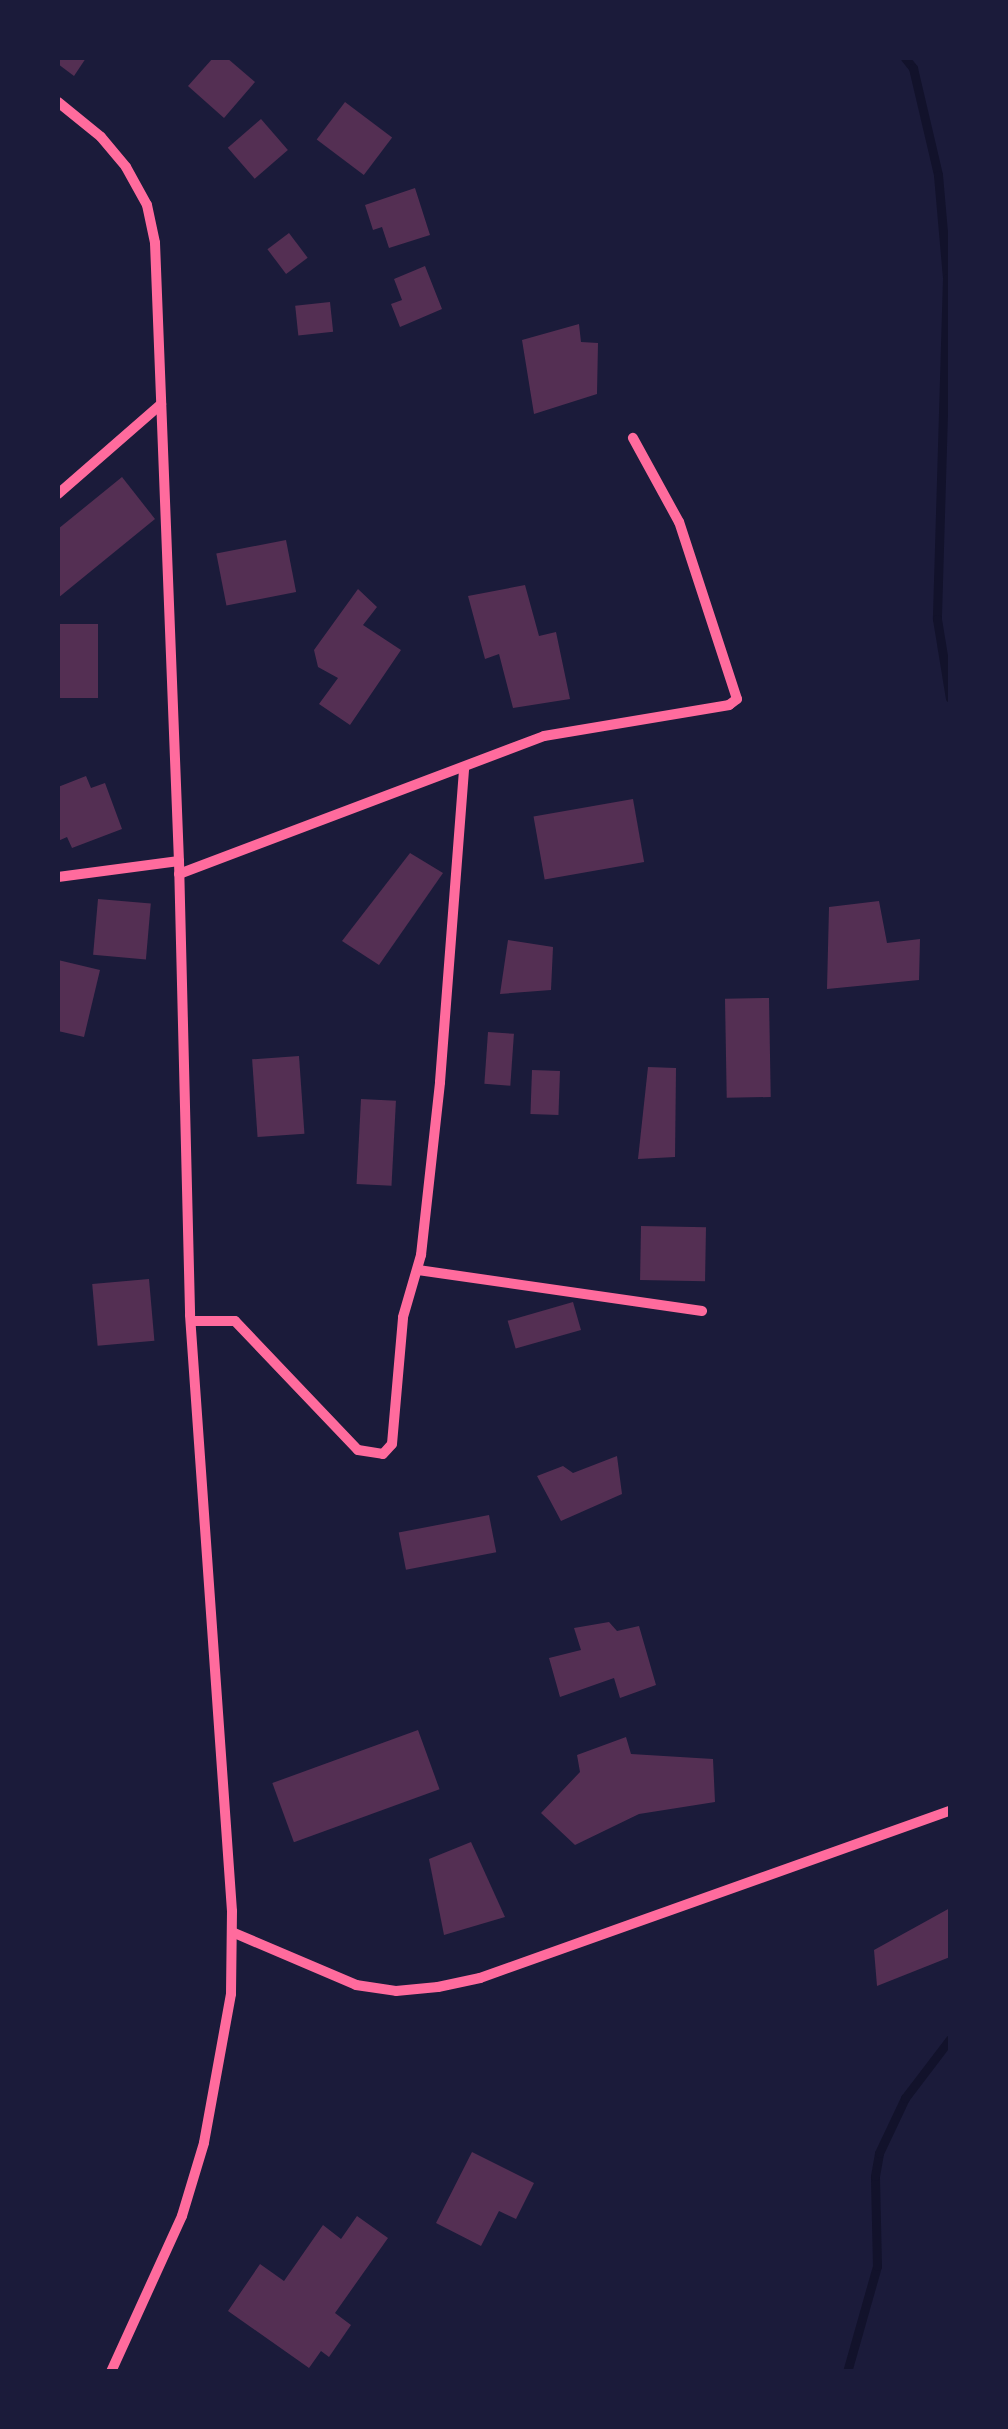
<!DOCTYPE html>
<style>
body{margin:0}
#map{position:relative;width:1008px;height:2429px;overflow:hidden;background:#1b1b3a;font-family:"PT Sans",sans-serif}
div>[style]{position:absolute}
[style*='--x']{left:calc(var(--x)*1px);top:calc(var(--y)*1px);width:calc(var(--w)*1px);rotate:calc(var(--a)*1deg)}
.stream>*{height:9px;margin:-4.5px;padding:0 4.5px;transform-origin:4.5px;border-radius:4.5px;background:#12122b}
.building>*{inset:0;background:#542f53;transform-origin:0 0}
.minor>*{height:10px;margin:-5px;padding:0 5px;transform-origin:5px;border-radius:5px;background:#ff6b9d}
span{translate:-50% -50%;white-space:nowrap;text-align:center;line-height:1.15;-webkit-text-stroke:8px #1b1b3a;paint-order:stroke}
.frame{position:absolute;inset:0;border:60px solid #1b1b3a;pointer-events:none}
</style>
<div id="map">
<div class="stream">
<div style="--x:905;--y:58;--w:13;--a:51"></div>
<div style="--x:913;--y:68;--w:110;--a:76.8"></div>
<div style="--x:938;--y:175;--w:103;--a:85"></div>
<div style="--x:947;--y:278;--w:341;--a:91.7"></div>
<div style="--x:937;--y:619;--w:80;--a:80.7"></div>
<div style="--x:847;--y:2372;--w:110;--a:-74.2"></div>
<div style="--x:877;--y:2266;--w:90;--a:-91.3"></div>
<div style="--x:875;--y:2176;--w:23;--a:-80"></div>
<div style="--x:879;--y:2153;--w:61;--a:-64.7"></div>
<div style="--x:905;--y:2098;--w:74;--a:-52.7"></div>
</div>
<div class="building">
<div style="clip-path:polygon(58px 58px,86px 58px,74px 76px,58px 64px)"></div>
<div style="clip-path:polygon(213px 58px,227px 58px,255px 82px,224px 118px,188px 86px)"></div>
<div style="left:345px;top:102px;width:59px;height:47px;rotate:37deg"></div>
<div style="left:261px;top:119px;width:41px;height:44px;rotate:49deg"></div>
<div style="clip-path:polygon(415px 188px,430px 235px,389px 248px,382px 227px,373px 230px,365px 205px)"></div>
<div style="left:289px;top:233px;width:31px;height:27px;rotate:53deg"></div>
<div style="clip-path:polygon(425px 266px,442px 309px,400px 327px,391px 304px,402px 300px,394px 279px)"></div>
<div style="left:330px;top:302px;width:30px;height:35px;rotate:84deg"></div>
<div style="clip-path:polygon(579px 324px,581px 342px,598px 343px,597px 394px,534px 414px,522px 340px)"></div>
<div style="clip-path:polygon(122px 477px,155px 519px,58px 598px,58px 529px)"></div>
<div style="left:286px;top:540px;width:53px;height:71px;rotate:79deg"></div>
<div style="clip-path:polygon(525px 585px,539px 636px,556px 632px,570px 699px,513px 708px,499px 654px,485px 659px,468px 596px)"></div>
<div style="clip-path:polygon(358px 589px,377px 607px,363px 625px,401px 650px,350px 725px,319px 704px,338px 678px,318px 667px,314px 650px)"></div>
<div style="left:58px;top:624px;width:40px;height:74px"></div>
<div style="clip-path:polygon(86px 776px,91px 788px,105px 783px,122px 829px,72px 848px,67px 837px,58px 841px,58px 787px)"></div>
<div style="left:633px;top:799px;width:64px;height:101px;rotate:80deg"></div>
<div style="clip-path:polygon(410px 853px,443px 873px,379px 965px,342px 941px)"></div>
<div style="left:98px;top:899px;width:53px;height:56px;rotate:5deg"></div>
<div style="clip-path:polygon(879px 901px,887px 943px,920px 939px,919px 980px,827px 989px,829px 907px)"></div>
<div style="clip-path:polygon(508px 940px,553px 947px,551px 990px,500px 994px)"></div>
<div style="clip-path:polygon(58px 960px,100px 970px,84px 1037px,58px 1031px)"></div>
<div style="left:769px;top:998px;width:99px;height:44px;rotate:89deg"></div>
<div style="left:488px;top:1032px;width:26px;height:52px;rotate:4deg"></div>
<div style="left:299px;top:1056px;width:78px;height:47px;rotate:86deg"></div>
<div style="clip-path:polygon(648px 1067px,676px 1068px,675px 1157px,638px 1159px)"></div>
<div style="left:532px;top:1070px;width:28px;height:44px;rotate:2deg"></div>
<div style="left:361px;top:1099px;width:35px;height:85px;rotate:3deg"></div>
<div style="left:641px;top:1226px;width:65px;height:54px;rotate:1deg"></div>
<div style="left:149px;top:1279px;width:62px;height:57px;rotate:85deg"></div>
<div style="left:573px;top:1302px;width:29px;height:68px;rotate:74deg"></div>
<div style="clip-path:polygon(617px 1456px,622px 1494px,561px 1521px,537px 1476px,563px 1466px,573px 1473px)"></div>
<div style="left:489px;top:1515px;width:38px;height:92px;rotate:79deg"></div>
<div style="clip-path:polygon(609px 1622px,617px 1631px,639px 1626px,656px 1685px,620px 1698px,614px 1678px,560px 1697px,549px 1658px,581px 1650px,574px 1628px)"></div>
<div style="left:418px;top:1730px;width:63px;height:155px;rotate:70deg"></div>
<div style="clip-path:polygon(626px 1737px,631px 1754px,713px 1759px,715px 1802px,639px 1814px,575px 1845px,541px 1813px,580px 1772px,577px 1755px)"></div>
<div style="clip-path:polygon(471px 1842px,505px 1917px,444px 1935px,429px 1859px)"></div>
<div style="clip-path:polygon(950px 1908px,950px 1957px,877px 1986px,874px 1950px)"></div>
<div style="clip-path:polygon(472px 2152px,534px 2183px,516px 2219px,499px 2211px,481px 2246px,436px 2223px)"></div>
<div style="clip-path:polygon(357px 2216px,388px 2238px,335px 2313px,351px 2325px,329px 2357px,321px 2351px,309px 2368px,228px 2311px,260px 2264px,284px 2281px,323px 2225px,341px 2239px)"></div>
</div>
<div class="minor">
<div style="--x:58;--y:102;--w:55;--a:39.1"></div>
<div style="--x:101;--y:137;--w:39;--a:50"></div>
<div style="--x:126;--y:167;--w:43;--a:61.1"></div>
<div style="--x:147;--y:205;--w:39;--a:78"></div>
<div style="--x:155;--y:243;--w:618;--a:87.78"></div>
<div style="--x:179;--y:861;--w:454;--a:88.6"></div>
<div style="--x:190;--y:1315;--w:597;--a:85.97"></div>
<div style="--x:232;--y:1911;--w:83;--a:90.7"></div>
<div style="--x:231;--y:1994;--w:151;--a:100.3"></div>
<div style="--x:204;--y:2143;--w:76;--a:106.8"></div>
<div style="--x:182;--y:2216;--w:171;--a:114.5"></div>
<div style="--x:58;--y:494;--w:137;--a:-41.1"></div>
<div style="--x:179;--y:874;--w:390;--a:-20.7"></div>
<div style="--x:544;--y:736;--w:188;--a:-9.5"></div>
<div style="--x:729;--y:705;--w:10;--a:-37"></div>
<div style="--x:737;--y:699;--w:186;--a:-108.1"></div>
<div style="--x:679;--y:522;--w:96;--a:-118.7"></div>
<div style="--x:58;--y:877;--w:122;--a:-7.5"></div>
<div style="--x:418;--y:1270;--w:287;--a:8.2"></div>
<div style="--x:191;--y:1321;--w:44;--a:0"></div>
<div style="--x:235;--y:1321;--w:178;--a:46.4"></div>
<div style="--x:358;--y:1450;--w:25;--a:9"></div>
<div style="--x:383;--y:1454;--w:13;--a:-48"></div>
<div style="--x:392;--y:1444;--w:127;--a:-85"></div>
<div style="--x:403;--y:1317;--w:65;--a:-73.8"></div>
<div style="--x:421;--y:1255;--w:174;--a:-83.7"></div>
<div style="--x:440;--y:1082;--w:316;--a:-85.6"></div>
<div style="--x:232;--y:1932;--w:135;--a:23.1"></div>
<div style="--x:356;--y:1985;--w:40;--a:8.5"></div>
<div style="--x:396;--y:1991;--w:42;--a:-5.4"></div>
<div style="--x:438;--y:1987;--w:43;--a:-12.1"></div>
<div style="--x:480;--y:1978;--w:499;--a:-19.6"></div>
</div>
<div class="frame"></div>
</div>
